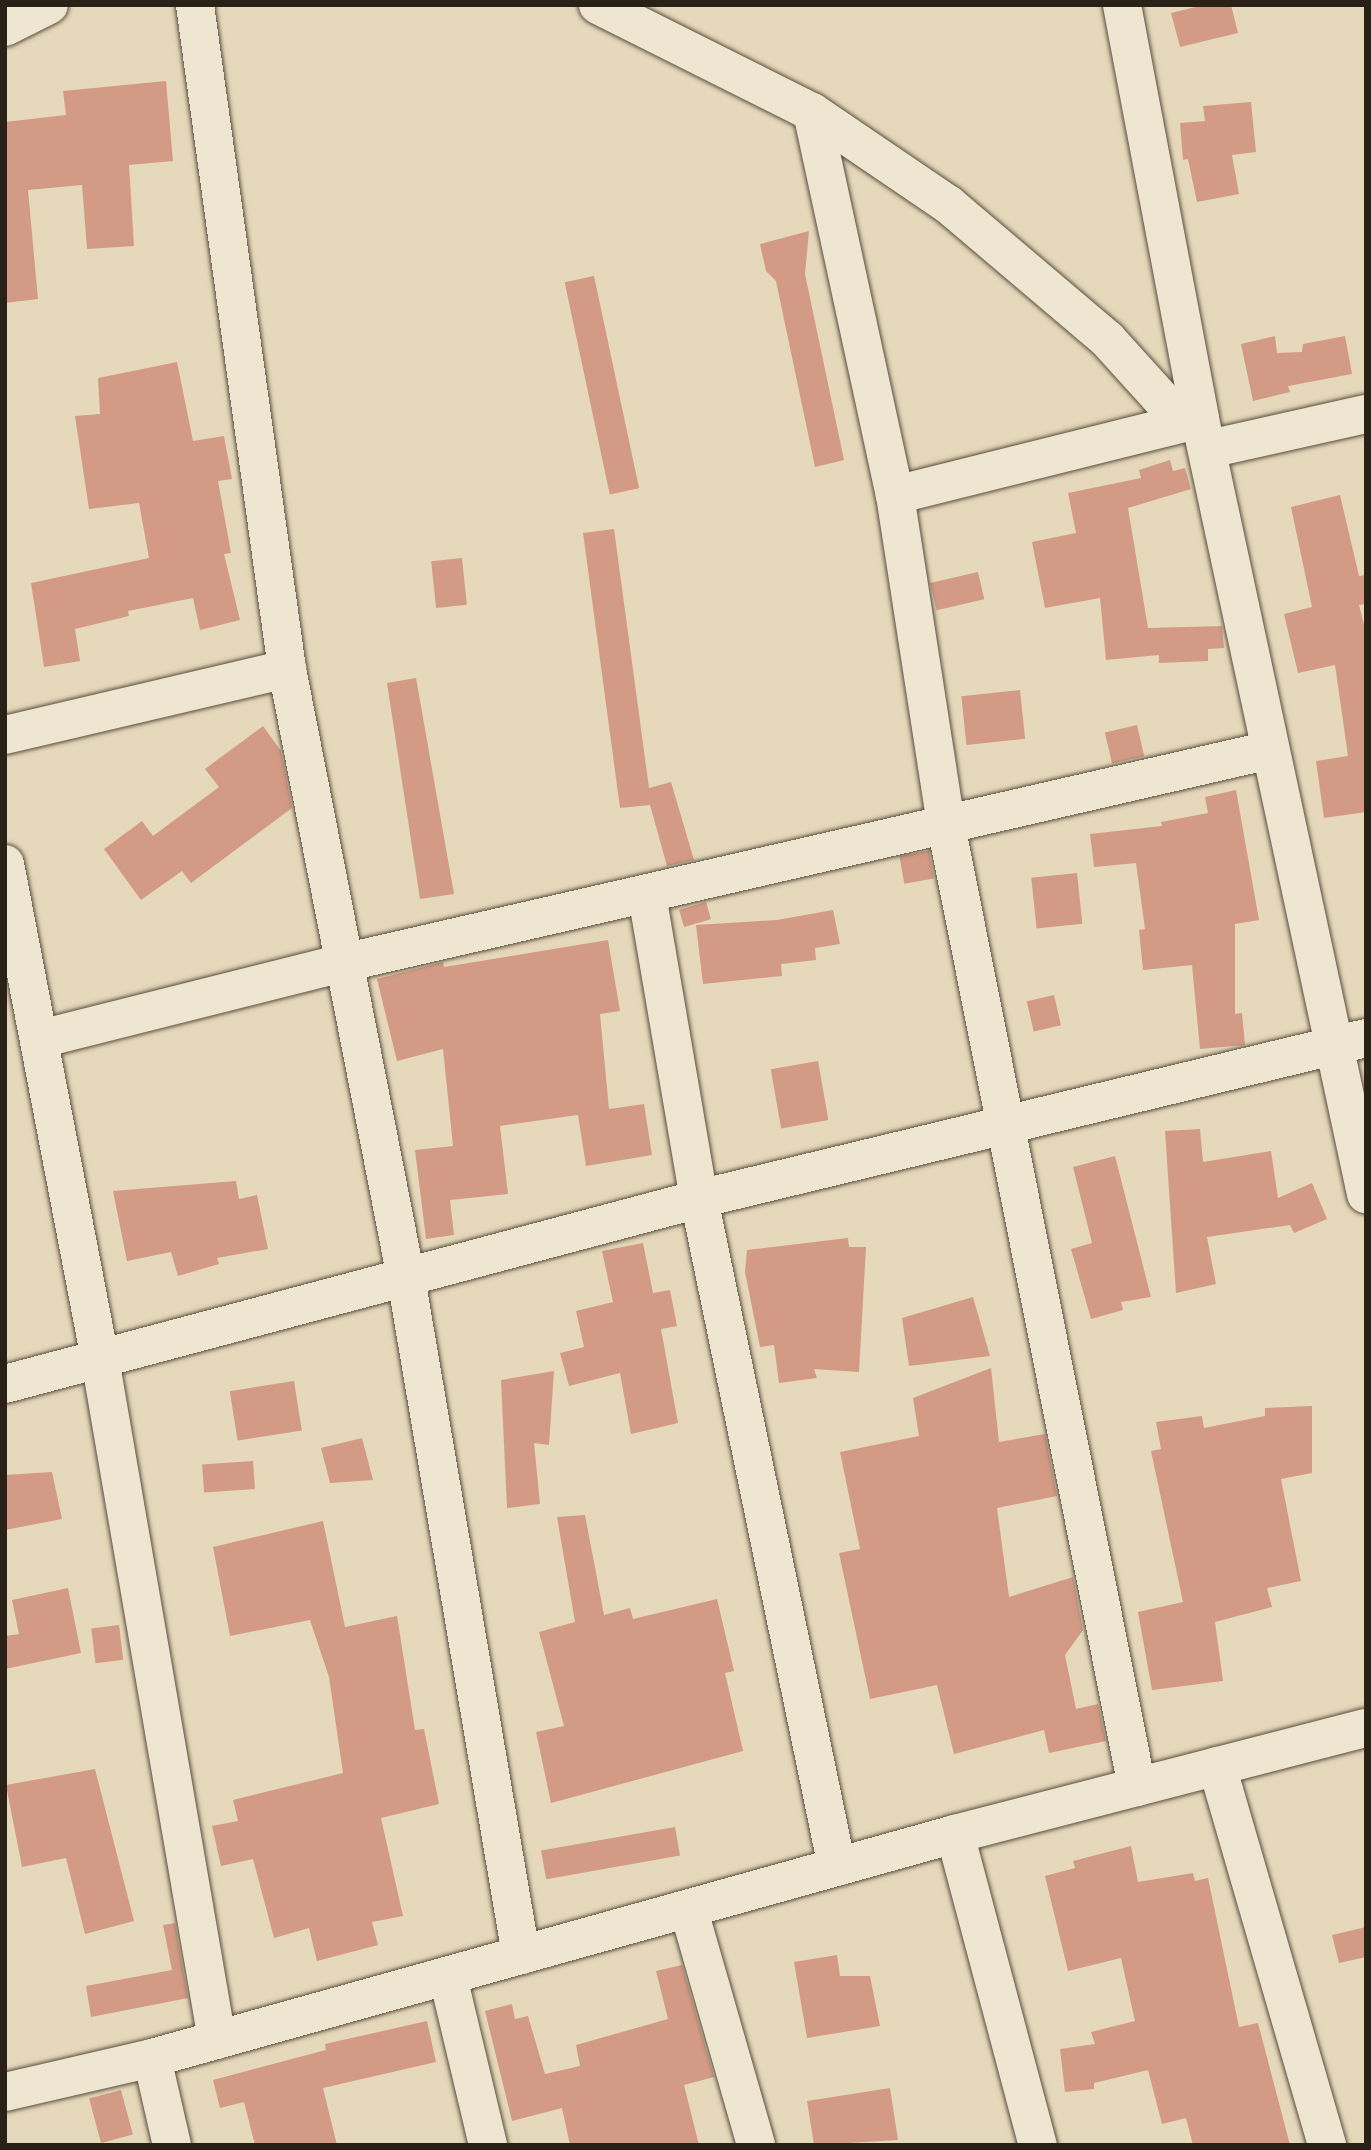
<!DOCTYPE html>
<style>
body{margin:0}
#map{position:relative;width:1371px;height:2150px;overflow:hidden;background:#e6d8ba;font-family:"IM FELL English",serif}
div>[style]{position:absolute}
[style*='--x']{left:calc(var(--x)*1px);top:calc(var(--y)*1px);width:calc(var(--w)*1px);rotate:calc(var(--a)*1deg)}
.building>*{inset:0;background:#d39b85;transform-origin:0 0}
.roads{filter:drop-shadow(0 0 2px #584e3f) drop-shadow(0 0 2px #584e3f)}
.minor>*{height:38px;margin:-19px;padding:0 19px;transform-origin:19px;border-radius:19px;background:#efe6d2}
span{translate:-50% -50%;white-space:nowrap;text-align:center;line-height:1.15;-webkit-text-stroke:5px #efe6d2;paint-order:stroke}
.frame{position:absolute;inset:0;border:7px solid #292016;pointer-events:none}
</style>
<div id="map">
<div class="building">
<div style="clip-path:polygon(1204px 5px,1231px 5px,1238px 33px,1180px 47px,1171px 13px)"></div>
<div style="clip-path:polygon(166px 81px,173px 161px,129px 165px,134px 246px,87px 249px,82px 185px,28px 190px,38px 299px,5px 303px,5px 122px,66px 115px,63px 91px)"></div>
<div style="clip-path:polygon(1251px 102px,1256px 152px,1232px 155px,1239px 194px,1197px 202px,1188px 159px,1183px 160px,1180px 123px,1205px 121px,1203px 106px)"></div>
<div style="clip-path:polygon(809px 231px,805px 274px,844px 460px,815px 467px,776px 281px,766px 271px,760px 244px)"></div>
<div style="left:594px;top:276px;width:217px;height:30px;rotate:78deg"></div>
<div style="clip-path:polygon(1275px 336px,1277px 353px,1302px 352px,1303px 344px,1345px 336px,1352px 374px,1288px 386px,1290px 392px,1253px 401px,1241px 344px)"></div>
<div style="clip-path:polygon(177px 362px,193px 441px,224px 436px,232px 479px,218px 481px,231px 553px,224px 554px,240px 620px,200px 630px,193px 598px,128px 611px,129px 616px,75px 629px,80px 661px,44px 667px,31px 583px,149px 558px,139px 503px,89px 509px,75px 416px,100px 414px,98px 378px)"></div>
<div style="clip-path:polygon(1170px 460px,1173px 471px,1185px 468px,1191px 489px,1128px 508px,1148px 628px,1222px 626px,1224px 648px,1208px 649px,1208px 661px,1159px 663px,1159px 655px,1106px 660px,1100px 598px,1045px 608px,1032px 542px,1076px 533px,1068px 493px,1141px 478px,1139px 470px)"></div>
<div style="clip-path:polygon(1340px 495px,1359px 576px,1366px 575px,1366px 604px,1359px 605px,1366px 633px,1366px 812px,1324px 818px,1316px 761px,1348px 756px,1335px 665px,1298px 673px,1284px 614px,1312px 607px,1291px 507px)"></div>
<div style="clip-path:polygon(614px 529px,649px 788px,671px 782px,694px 860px,667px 866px,650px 805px,620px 808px,583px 533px)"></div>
<div style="left:462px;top:558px;width:47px;height:31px;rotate:84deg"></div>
<div style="left:978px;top:572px;width:28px;height:49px;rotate:77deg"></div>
<div style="clip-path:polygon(416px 678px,454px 894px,420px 899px,387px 683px)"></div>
<div style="left:1020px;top:690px;width:49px;height:59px;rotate:84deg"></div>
<div style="left:1137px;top:725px;width:32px;height:33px;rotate:77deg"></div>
<div style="clip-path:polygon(263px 726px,281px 751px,292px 808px,191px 883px,182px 871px,141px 900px,104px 849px,142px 821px,153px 836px,219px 787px,205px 769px)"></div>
<div style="clip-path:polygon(1236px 790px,1259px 920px,1235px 924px,1235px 1014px,1242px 1013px,1245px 1045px,1200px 1049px,1192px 965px,1143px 970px,1139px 930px,1145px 929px,1136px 863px,1094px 867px,1090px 834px,1162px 826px,1161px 822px,1208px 813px,1205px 797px)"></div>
<div style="left:929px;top:851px;width:28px;height:30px;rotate:80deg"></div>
<div style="left:1077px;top:873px;width:51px;height:46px;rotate:84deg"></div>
<div style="left:706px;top:902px;width:18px;height:28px;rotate:74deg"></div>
<div style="clip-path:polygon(833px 910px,840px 944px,815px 948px,816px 960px,781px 964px,782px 976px,703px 984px,696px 925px,777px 920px)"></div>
<div style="clip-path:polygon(608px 940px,620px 1011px,600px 1014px,609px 1109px,644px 1104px,652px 1155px,586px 1166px,578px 1115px,500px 1126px,508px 1194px,450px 1200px,454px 1235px,426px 1239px,415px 1150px,453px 1146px,443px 1049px,397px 1061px,377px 979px,443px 962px,444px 967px)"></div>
<div style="left:1054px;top:995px;width:31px;height:28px;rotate:77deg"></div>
<div style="left:818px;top:1061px;width:60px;height:48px;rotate:80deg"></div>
<div style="clip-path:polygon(1200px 1129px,1203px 1162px,1271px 1151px,1278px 1198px,1312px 1183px,1327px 1219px,1294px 1233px,1290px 1225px,1207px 1237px,1216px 1284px,1176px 1293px,1165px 1131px)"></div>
<div style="clip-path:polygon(1115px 1156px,1151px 1297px,1121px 1302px,1123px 1310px,1091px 1319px,1071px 1249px,1092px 1243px,1073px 1167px)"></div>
<div style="clip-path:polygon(236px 1181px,239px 1199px,257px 1195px,268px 1249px,217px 1258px,219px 1264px,178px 1276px,171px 1252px,127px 1261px,113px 1191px)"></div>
<div style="clip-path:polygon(848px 1238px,849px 1247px,866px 1247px,859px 1372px,814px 1369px,817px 1378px,779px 1383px,774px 1345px,760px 1347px,745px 1272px,747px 1250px)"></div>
<div style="clip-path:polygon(643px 1243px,653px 1293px,670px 1290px,677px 1326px,661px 1329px,678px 1423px,631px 1434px,620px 1373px,569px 1386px,560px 1353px,584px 1347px,576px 1311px,613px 1302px,602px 1251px)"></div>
<div style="clip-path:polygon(973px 1297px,990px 1356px,909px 1366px,902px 1318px)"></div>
<div style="clip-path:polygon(991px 1368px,999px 1442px,1045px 1434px,1057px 1496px,997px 1508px,1009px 1597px,1073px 1577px,1083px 1630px,1065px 1655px,1076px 1709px,1098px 1704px,1106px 1741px,1049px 1753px,1044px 1730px,954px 1754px,937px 1685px,870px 1699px,839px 1553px,860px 1549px,840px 1452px,919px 1436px,913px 1398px)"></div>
<div style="clip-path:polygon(554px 1371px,549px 1445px,534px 1443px,540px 1504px,507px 1508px,501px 1380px)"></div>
<div style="left:294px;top:1381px;width:50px;height:65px;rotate:81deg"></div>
<div style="clip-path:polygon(1312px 1406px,1312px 1473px,1281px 1479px,1301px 1581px,1267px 1588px,1272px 1607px,1215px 1622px,1223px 1681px,1152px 1690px,1138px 1612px,1183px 1602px,1151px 1451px,1161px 1449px,1156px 1422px,1202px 1416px,1204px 1428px,1265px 1416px,1265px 1408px)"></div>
<div style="clip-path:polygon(362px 1438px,373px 1480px,330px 1483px,321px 1448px)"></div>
<div style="left:253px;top:1461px;width:28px;height:51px;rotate:86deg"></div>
<div style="clip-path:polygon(52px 1472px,62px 1519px,5px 1530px,5px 1475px)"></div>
<div style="clip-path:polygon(585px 1515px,604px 1615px,630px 1608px,633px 1619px,717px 1599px,734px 1671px,725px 1673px,743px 1751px,551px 1803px,536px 1732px,564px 1726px,539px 1632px,575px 1622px,557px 1517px)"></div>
<div style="clip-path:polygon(323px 1521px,345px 1627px,397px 1616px,415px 1730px,424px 1729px,439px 1804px,381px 1818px,403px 1916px,372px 1922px,378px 1945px,317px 1961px,309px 1928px,274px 1938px,253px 1859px,221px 1866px,212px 1826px,238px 1821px,233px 1800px,343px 1773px,329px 1677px,310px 1620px,230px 1636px,213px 1547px)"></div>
<div style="clip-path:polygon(68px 1588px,81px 1653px,5px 1669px,5px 1636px,19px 1634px,12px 1600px)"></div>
<div style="left:119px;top:1625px;width:35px;height:28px;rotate:83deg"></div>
<div style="clip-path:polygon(95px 1769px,134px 1921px,85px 1934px,66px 1858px,22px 1867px,6px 1785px)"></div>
<div style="left:675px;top:1827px;width:29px;height:136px;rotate:80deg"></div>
<div style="clip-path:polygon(1131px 1846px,1138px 1882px,1193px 1873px,1195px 1881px,1208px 1878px,1239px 2027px,1258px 2023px,1290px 2145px,1193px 2145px,1186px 2118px,1162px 2124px,1148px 2070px,1094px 2083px,1094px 2089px,1065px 2092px,1060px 2049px,1095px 2044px,1091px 2032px,1135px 2021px,1121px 1958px,1068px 1971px,1045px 1876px,1075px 1868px,1073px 1861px)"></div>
<div style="clip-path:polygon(175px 1923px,188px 1998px,91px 2017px,86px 1986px,172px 1970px,163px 1925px)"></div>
<div style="clip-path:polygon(1366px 1927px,1366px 1957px,1339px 1963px,1332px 1935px)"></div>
<div style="clip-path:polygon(837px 1955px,840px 1976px,870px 1976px,880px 2026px,807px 2038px,794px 1962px)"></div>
<div style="clip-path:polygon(682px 1965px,714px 2077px,684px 2085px,699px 2145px,570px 2145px,562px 2108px,512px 2121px,485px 2011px,512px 2004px,515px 2019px,528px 2016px,545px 2074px,580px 2066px,576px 2045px,668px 2019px,656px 1971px)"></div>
<div style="clip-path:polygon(427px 2021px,436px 2062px,323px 2088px,337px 2145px,255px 2145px,244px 2102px,220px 2108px,213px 2080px,326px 2050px,325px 2044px)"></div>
<div style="clip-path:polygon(890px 2088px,898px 2140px,814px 2145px,807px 2101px)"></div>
<div style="left:121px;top:2090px;width:46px;height:33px;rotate:75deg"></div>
</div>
<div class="roads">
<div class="minor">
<div style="--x:195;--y:5;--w:670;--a:82.11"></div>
<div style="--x:287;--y:669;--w:621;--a:78.94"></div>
<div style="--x:406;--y:1278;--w:687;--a:80.36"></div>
<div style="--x:598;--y:5;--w:239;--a:26.6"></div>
<div style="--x:812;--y:112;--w:166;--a:34.2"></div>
<div style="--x:949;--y:205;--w:207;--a:40.3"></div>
<div style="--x:1107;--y:339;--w:113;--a:47.9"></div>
<div style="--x:1122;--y:5;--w:421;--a:79.3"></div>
<div style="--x:1200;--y:419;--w:793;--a:77.91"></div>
<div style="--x:5;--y:27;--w:49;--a:-26.6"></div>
<div style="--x:812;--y:112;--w:392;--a:77.8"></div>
<div style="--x:895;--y:495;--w:334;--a:81.2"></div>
<div style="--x:946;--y:825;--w:981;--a:78.77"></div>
<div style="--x:1209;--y:449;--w:161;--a:-12.6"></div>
<div style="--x:895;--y:495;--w:314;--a:-14"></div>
<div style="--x:5;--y:735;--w:290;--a:-13.2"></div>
<div style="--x:5;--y:864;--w:504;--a:79.14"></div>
<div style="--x:100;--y:1359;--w:691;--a:80.25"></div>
<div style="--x:647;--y:895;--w:308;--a:80.3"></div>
<div style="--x:699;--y:1199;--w:682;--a:78.33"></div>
<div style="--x:40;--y:1039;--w:312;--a:-14.1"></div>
<div style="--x:343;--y:963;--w:951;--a:-12.94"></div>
<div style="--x:5;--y:1384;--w:718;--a:-14.93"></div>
<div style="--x:699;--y:1199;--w:686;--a:-13.57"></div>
<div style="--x:1217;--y:1766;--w:395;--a:73.8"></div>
<div style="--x:955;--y:1834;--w:322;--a:75.1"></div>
<div style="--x:689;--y:1911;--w:243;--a:74"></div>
<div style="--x:448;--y:1977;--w:173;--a:76.6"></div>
<div style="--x:152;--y:2058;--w:89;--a:77.1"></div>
<div style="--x:5;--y:2092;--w:151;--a:-13"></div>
<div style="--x:152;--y:2058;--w:834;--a:-15.59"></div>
<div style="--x:955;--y:1834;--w:424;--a:-14.5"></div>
</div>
</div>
<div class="frame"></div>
</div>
